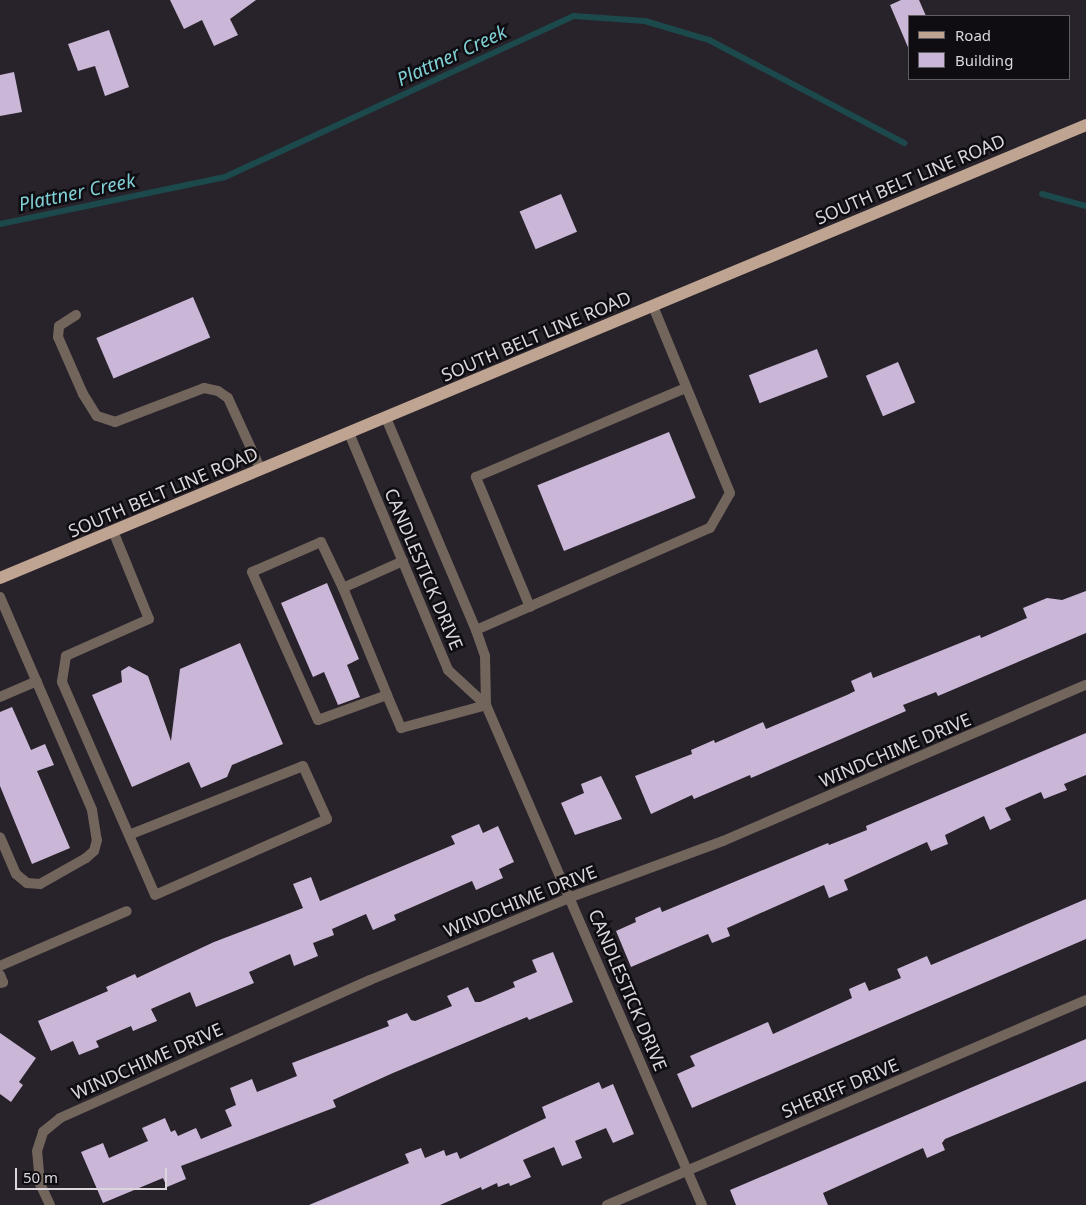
<!DOCTYPE html>
<style>
body{margin:0}
#map{position:relative;width:1086px;height:1205px;overflow:hidden;background:#28232b;font-family:"Noto Sans",sans-serif}
div>[style]{position:absolute}
[style*='--x']{left:calc(var(--x)*1px);top:calc(var(--y)*1px);width:calc(var(--w)*1px);rotate:calc(var(--a)*1deg)}
.stream>*{height:6px;margin:-3px;padding:0 3px;transform-origin:3px;border-radius:3px;background:#1c494c}
.building>*{inset:0;background:#cab6d6;transform-origin:0 0}
.service>*{height:10px;margin:-5px;padding:0 5px;transform-origin:5px;border-radius:5px;background:#72655c}
.minor>*{height:10px;margin:-5px;padding:0 5px;transform-origin:5px;border-radius:5px;background:#72655c}
.primary>*{height:12px;margin:-6px;padding:0 6px;transform-origin:6px;border-radius:6px;background:#c0a492}
span{translate:-50% -50%;white-space:nowrap;text-align:center;line-height:1.15;-webkit-text-stroke:5px #0f0d11;paint-order:stroke}
.street-label{font-size:18px;color:#dad6dc}
.water-label{font-size:19px;color:#7fcfd4;font-style:italic}
.legend{position:absolute;left:908px;top:15px;width:162px;height:65px;box-sizing:border-box;background:#0f0d11;border:1px solid #605d62;margin:0;padding:6px 9px;list-style:none;font-size:15px;color:#dad6dc}
.legend li{display:flex;align-items:center;gap:10px;height:25px}
.legend b{width:25px;border:1px solid #605d62}
.scale{position:absolute;left:15px;top:1168px;width:152px;height:22px;box-sizing:border-box;border:2px solid #dad6dc;border-top:0;padding-left:6px;font-size:15px;line-height:18px;white-space:nowrap;color:#dad6dc;-webkit-text-stroke:4px #0f0d11;paint-order:stroke}
</style>
<div id="map">
<div class="stream">
<div style="--x:1042;--y:194;--w:46;--a:15.3"></div>
<div style="--x:0;--y:224;--w:230;--a:-11.8"></div>
<div style="--x:225;--y:177;--w:384;--a:-24.8"></div>
<div style="--x:574;--y:16;--w:71;--a:4"></div>
<div style="--x:645;--y:21;--w:67;--a:16.5"></div>
<div style="--x:709;--y:40;--w:221;--a:27.8"></div>
</div>
<div class="building">
<div style="clip-path:polygon(170px 0,256px 0,230px 19px,238px 35px,214px 46px,202px 20px,184px 29px)"></div>
<div style="clip-path:polygon(901px 0,919px 0,926px 16px,910px 16px,910px 52px,890px 5px)"></div>
<div style="clip-path:polygon(109px 30px,129px 87px,105px 96px,95px 66px,78px 71px,68px 44px)"></div>
<div style="clip-path:polygon(14px 72px,22px 112px,0 116px,0 75px)"></div>
<div style="left:561px;top:194px;width:41px;height:45px;rotate:67deg"></div>
<div style="left:193px;top:297px;width:44px;height:105px;rotate:67deg"></div>
<div style="left:817px;top:349px;width:30px;height:73px;rotate:69deg"></div>
<div style="left:898px;top:362px;width:44px;height:35px;rotate:67deg"></div>
<div style="left:669px;top:432px;width:71px;height:142px;rotate:68deg"></div>
<div style="clip-path:polygon(327px 583px,359px 659px,347px 665px,360px 697px,338px 705px,324px 672px,313px 677px,281px 603px)"></div>
<div style="clip-path:polygon(1086px 591px,1086px 633px,938px 696px,936px 692px,903px 705px,906px 711px,751px 778px,750px 775px,694px 799px,692px 795px,651px 814px,635px 776px,692px 754px,691px 750px,714px 740px,715px 743px,763px 722px,766px 729px,847px 695px,855px 691px,851px 681px,871px 672px,873px 678px,980px 635px,981px 638px,1027px 618px,1023px 608px,1047px 598px,1062px 600px)"></div>
<div style="clip-path:polygon(240px 643px,283px 744px,232px 765px,227px 777px,201px 788px,189px 762px,132px 787px,92px 695px,122px 682px,121px 671px,129px 666px,148px 676px,171px 741px,180px 669px)"></div>
<div style="clip-path:polygon(12px 707px,31px 750px,45px 744px,54px 765px,37px 771px,70px 848px,32px 864px,0 786px,0 712px)"></div>
<div style="clip-path:polygon(1086px 733px,1086px 775px,1064px 784px,1067px 790px,1044px 799px,1041px 792px,1005px 808px,1011px 820px,990px 830px,984px 816px,945px 835px,948px 844px,931px 851px,927px 842px,844px 880px,848px 890px,829px 898px,824px 885px,727px 928px,730px 936px,712px 943px,708px 934px,631px 967px,616px 931px,636px 922px,635px 918px,660px 907px,662px 912px,828px 843px,829px 845px,867px 830px,866px 826px)"></div>
<div style="clip-path:polygon(601px 776px,622px 819px,575px 835px,561px 803px,584px 793px,581px 784px)"></div>
<div style="clip-path:polygon(479px 824px,483px 833px,498px 826px,514px 862px,499px 869px,503px 878px,476px 890px,472px 881px,394px 915px,396px 920px,373px 930px,366px 914px,332px 929px,334px 935px,313px 943px,318px 956px,294px 966px,290px 954px,249px 972px,254px 983px,196px 1007px,190px 992px,151px 1009px,157px 1021px,133px 1031px,131px 1026px,96px 1041px,99px 1047px,79px 1055px,73px 1041px,51px 1051px,38px 1021px,108px 991px,106px 987px,135px 974px,137px 978px,214px 942px,303px 908px,293px 884px,311px 877px,320px 901px,455px 844px,451px 836px)"></div>
<div style="clip-path:polygon(1086px 899px,1086px 939px,692px 1108px,677px 1074px,695px 1066px,690px 1056px,768px 1022px,773px 1034px,852px 998px,849px 989px,865px 982px,869px 991px,901px 978px,897px 969px,927px 956px,931px 965px)"></div>
<div style="clip-path:polygon(553px 952px,573px 1002px,529px 1020px,527px 1017px,393px 1073px,333px 1100px,336px 1107px,181px 1166px,186px 1179px,167px 1187px,163px 1178px,103px 1203px,81px 1152px,103px 1143px,109px 1158px,148px 1141px,142px 1128px,165px 1118px,171px 1132px,175px 1130px,178px 1136px,196px 1128px,201px 1139px,232px 1126px,225px 1110px,236px 1105px,230px 1088px,252px 1079px,257px 1092px,297px 1076px,292px 1063px,389px 1026px,387px 1021px,407px 1013px,411px 1020px,415px 1021px,452px 1006px,447px 996px,468px 987px,475px 1002px,480px 1002px,515px 987px,513px 982px,537px 972px,532px 960px)"></div>
<div style="clip-path:polygon(0 1033px,36px 1058px,19px 1082px,23px 1085px,11px 1102px,0 1094px)"></div>
<div style="clip-path:polygon(1086px 1039px,1086px 1081px,945px 1139px,942px 1143px,945px 1150px,927px 1158px,923px 1148px,823px 1193px,828px 1205px,736px 1205px,730px 1190px)"></div>
<div style="clip-path:polygon(599px 1082px,602px 1089px,613px 1084px,634px 1134px,613px 1143px,606px 1128px,575px 1141px,582px 1158px,562px 1166px,554px 1147px,523px 1160px,531px 1177px,510px 1186px,509px 1183px,498px 1187px,497px 1183px,482px 1190px,481px 1187px,440px 1205px,309px 1205px,409px 1163px,405px 1154px,421px 1148px,425px 1158px,444px 1150px,446px 1156px,457px 1152px,460px 1159px,546px 1118px,542px 1107px)"></div>
</div>
<div class="service">
<div style="--x:76;--y:315;--w:20;--a:147"></div>
<div style="--x:59;--y:326;--w:11;--a:95"></div>
<div style="--x:58;--y:337;--w:62;--a:66.3"></div>
<div style="--x:83;--y:394;--w:26;--a:58"></div>
<div style="--x:97;--y:416;--w:19;--a:18"></div>
<div style="--x:115;--y:422;--w:95;--a:-20.9"></div>
<div style="--x:204;--y:388;--w:14;--a:12"></div>
<div style="--x:218;--y:391;--w:12;--a:35"></div>
<div style="--x:228;--y:398;--w:79;--a:65.4"></div>
<div style="--x:113;--y:531;--w:95;--a:67.8"></div>
<div style="--x:149;--y:619;--w:91;--a:156"></div>
<div style="--x:66;--y:656;--w:26;--a:99"></div>
<div style="--x:62;--y:682;--w:232;--a:66.4"></div>
<div style="--x:155;--y:895;--w:188;--a:-23.8"></div>
<div style="--x:327;--y:819;--w:58;--a:-114.4"></div>
<div style="--x:303;--y:766;--w:187;--a:158.4"></div>
<div style="--x:403;--y:561;--w:66;--a:155.8"></div>
<div style="--x:343;--y:588;--w:51;--a:-115.6"></div>
<div style="--x:321;--y:542;--w:75;--a:156.5"></div>
<div style="--x:252;--y:572;--w:162;--a:66"></div>
<div style="--x:318;--y:720;--w:73;--a:-19.9"></div>
<div style="--x:387;--y:695;--w:36;--a:67"></div>
<div style="--x:401;--y:728;--w:88;--a:-15.1"></div>
<div style="--x:343;--y:588;--w:116;--a:67.6"></div>
<div style="--x:0;--y:597;--w:232;--a:66.6"></div>
<div style="--x:92;--y:810;--w:30;--a:81"></div>
<div style="--x:97;--y:840;--w:11;--a:105"></div>
<div style="--x:94;--y:851;--w:11;--a:139"></div>
<div style="--x:86;--y:858;--w:53;--a:150.5"></div>
<div style="--x:40;--y:884;--w:13;--a:-176"></div>
<div style="--x:27;--y:883;--w:14;--a:-141"></div>
<div style="--x:16;--y:874;--w:40;--a:-113.4"></div>
<div style="--x:530;--y:607;--w:141;--a:-112.6"></div>
<div style="--x:476;--y:477;--w:228;--a:-23"></div>
<div style="--x:476;--y:630;--w:255;--a:-23.6"></div>
<div style="--x:710;--y:528;--w:40;--a:-60.3"></div>
<div style="--x:730;--y:493;--w:202;--a:-112.4"></div>
<div style="--x:0;--y:697;--w:40;--a:-23.4"></div>
<div style="--x:0;--y:966;--w:138;--a:-23.4"></div>
<div style="--x:0;--y:975;--w:8;--a:67"></div>
<div style="--x:3;--y:982;--w:3;--a:162"></div>
</div>
<div class="minor">
<div style="--x:386;--y:418;--w:230;--a:67"></div>
<div style="--x:476;--y:630;--w:28;--a:71"></div>
<div style="--x:485;--y:656;--w:49;--a:88.8"></div>
<div style="--x:486;--y:705;--w:545;--a:66.64"></div>
<div style="--x:349;--y:433;--w:257;--a:67.3"></div>
<div style="--x:448;--y:670;--w:52;--a:42.6"></div>
<div style="--x:50;--y:1205;--w:23;--a:-115"></div>
<div style="--x:40;--y:1184;--w:33;--a:-95"></div>
<div style="--x:37;--y:1151;--w:20;--a:-72"></div>
<div style="--x:43;--y:1132;--w:22;--a:-39"></div>
<div style="--x:60;--y:1118;--w:339;--a:-24"></div>
<div style="--x:370;--y:980;--w:217;--a:-22.4"></div>
<div style="--x:571;--y:897;--w:162;--a:-20.2"></div>
<div style="--x:723;--y:841;--w:395;--a:-23.3"></div>
<div style="--x:607;--y:1205;--w:521;--a:-23.17"></div>
</div>
<div class="primary">
<div style="--x:0;--y:578;--w:1177;--a:-22.64"></div>
</div>
<div class="street-label">
<span style="left:910px;top:179px;rotate:-23deg">SOUTH BELT LINE ROAD</span>
<span style="left:536px;top:336px;rotate:-23deg">SOUTH BELT LINE ROAD</span>
<span style="left:163px;top:492px;rotate:-23deg">SOUTH BELT LINE ROAD</span>
<span style="left:424px;top:569px;rotate:67deg">CANDLESTICK DRIVE</span>
<span style="left:895px;top:750px;rotate:-23deg">WINDCHIME DRIVE</span>
<span style="left:520px;top:901px;rotate:-22deg">WINDCHIME DRIVE</span>
<span style="left:628px;top:990px;rotate:67deg">CANDLESTICK DRIVE</span>
<span style="left:147px;top:1061px;rotate:-24deg">WINDCHIME DRIVE</span>
<span style="left:840px;top:1088px;rotate:-23deg">SHERIFF DRIVE</span>
</div>
<div class="water-label">
<span style="left:452px;top:56px;rotate:-25deg">Plattner Creek</span>
<span style="left:77px;top:193px;rotate:-12deg">Plattner Creek</span>
</div>
<ul class="legend">
<li><b style="height:6px;background:#c0a492"></b>Road</li>
<li><b style="height:14px;background:#cab6d6"></b>Building</li>
</ul>
<div class="scale">50 m</div>
</div>
